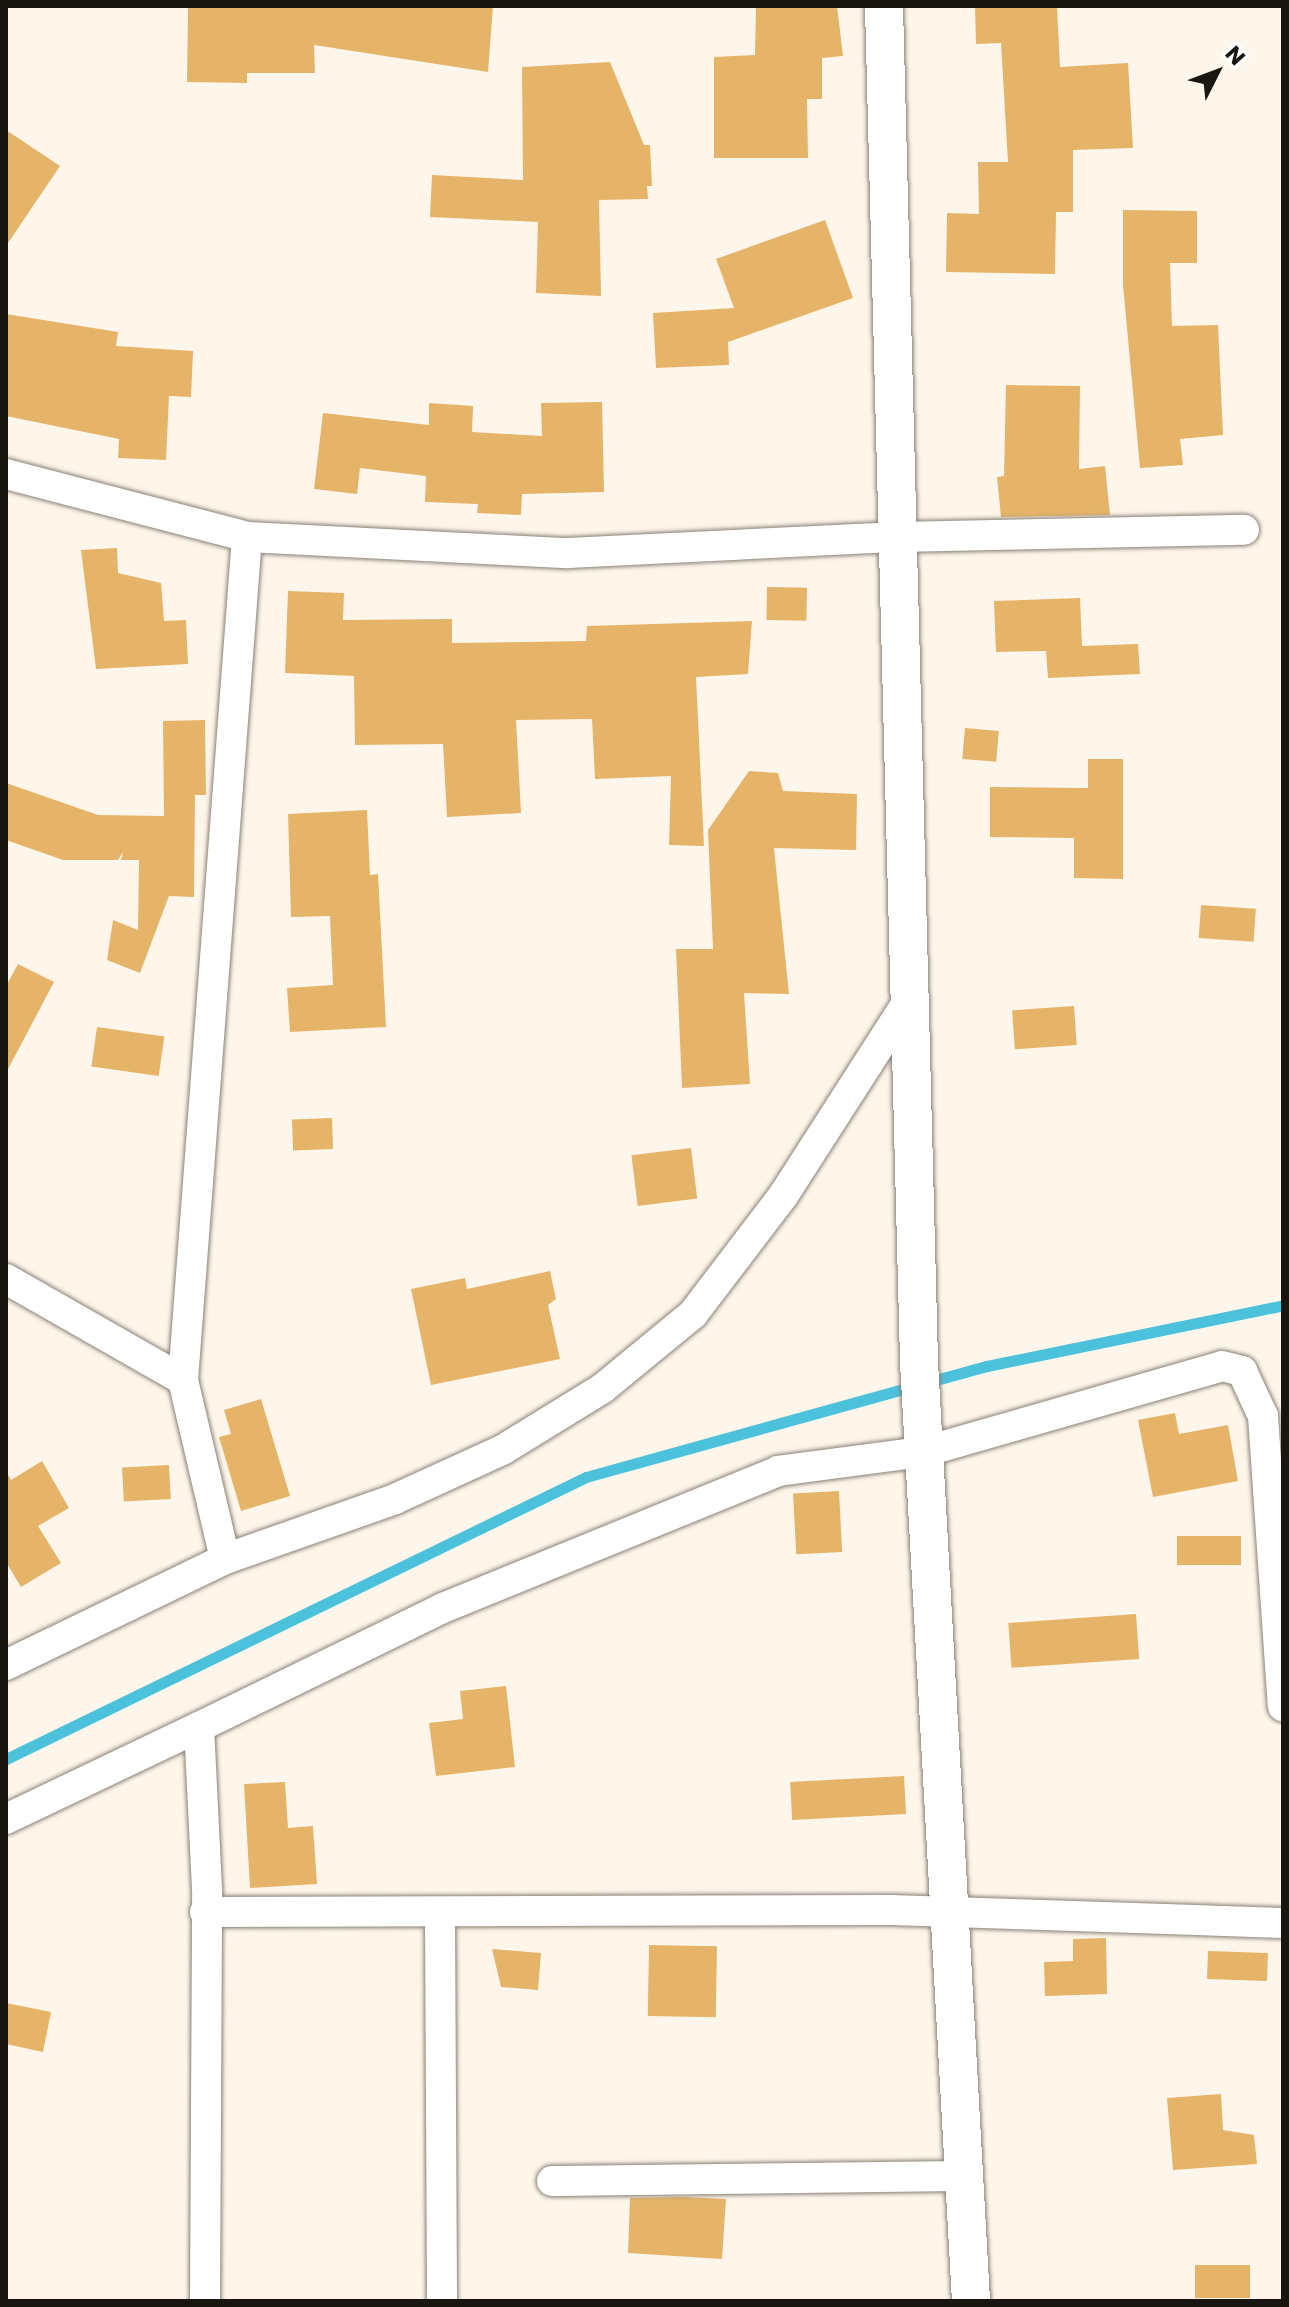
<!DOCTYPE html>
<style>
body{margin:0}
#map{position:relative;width:1289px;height:2307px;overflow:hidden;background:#fff6eb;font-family:Poppins,sans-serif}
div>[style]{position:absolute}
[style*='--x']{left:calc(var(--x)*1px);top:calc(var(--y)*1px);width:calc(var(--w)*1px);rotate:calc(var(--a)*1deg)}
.stream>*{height:11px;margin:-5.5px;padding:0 5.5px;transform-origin:5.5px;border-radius:5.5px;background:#4bc1db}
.building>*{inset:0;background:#e5b468;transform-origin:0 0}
.roads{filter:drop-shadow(0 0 2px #888176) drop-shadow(0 0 2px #888176)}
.minor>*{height:30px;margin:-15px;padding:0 15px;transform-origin:15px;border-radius:15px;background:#fff}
.tertiary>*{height:38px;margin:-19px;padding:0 19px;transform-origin:19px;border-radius:19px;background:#fff}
span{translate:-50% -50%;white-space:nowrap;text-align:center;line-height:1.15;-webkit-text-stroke:6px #fff;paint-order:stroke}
.frame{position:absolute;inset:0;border:8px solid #191612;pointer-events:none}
.north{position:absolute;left:1177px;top:32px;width:80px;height:80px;-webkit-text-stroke:6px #fff;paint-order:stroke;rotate:48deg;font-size:22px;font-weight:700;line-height:32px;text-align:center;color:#191612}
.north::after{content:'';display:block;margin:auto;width:28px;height:36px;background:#191612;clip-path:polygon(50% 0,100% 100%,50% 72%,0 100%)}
</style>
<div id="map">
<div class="stream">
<div style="--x:6;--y:1759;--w:645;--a:-25.93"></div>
<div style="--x:586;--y:1477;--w:416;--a:-15.5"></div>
<div style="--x:987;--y:1366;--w:302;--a:-11.6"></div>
</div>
<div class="building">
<div style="clip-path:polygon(188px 6px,493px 6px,488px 72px,314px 45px,315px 73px,247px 73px,247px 83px,187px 82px)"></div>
<div style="clip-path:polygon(756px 6px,837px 6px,843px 56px,822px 58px,822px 99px,807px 99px,808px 158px,714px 158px,714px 57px,755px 55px)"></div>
<div style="clip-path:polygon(975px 6px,1057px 6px,1060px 67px,1128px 63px,1133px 148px,1073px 150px,1073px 212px,1056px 212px,1055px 274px,946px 272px,947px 213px,979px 214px,978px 162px,1008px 162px,1001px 43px,976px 44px)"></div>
<div style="clip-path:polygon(610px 62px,644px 145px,650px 145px,652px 186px,647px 186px,648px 199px,599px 200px,601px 296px,536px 293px,538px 222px,430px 217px,432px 175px,523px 180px,522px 67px)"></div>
<div style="clip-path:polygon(6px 130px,60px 166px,6px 246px)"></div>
<div style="clip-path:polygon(1123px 210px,1197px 211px,1197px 263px,1170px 263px,1172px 326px,1218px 325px,1223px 435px,1180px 439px,1183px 465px,1140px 468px,1123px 285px)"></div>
<div style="clip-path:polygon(825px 220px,853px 298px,728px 342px,729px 365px,656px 368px,653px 313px,734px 308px,716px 259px)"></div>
<div style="clip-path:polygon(6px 314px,118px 332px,116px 346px,193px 351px,191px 397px,169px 396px,166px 460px,118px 458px,119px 439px,6px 416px)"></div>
<div style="clip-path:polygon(1006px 385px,1080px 386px,1079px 469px,1105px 466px,1110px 515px,1001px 517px,997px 477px,1004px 476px)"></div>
<div style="clip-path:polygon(602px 402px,604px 492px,522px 494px,521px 515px,477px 513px,478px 504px,425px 502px,426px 476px,360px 468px,357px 494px,314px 489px,323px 413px,429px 425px,429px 403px,473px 406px,472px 432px,542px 436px,541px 403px)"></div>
<div style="clip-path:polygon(117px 548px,118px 573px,161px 583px,164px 621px,186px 620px,188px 664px,96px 669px,81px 550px)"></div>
<div style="left:767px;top:587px;width:40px;height:33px;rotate:1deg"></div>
<div style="clip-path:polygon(288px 591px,344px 593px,343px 620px,452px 619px,452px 643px,586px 641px,587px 626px,752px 621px,748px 674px,696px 677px,704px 846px,669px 845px,671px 776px,595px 779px,592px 719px,516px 720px,521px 813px,447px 817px,443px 744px,355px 745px,354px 676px,285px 673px)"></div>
<div style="clip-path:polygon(1080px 598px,1082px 646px,1138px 644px,1140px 674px,1048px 678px,1046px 651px,996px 652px,994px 601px)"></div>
<div style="clip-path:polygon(205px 720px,206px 795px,195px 795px,194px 897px,169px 896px,140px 973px,107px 960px,113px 920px,138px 930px,139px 860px,121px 860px,123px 852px,118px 860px,63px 860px,6px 840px,6px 783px,98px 815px,164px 816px,163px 721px)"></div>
<div style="left:965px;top:728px;width:34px;height:31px;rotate:5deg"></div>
<div style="clip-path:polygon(1088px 759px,1123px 759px,1123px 879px,1074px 878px,1074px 838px,990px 837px,990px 787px,1088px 788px)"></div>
<div style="clip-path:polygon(749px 771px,778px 773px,783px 791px,857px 794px,856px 850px,774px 848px,789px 994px,744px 993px,750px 1084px,682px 1088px,676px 949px,713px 949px,708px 830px)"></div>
<div style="clip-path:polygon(367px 810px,370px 875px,378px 874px,386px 1027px,290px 1032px,287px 988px,333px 985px,330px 916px,291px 917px,288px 814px)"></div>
<div style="left:1201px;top:905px;width:55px;height:33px;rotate:4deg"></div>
<div style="clip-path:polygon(18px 964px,54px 982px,6px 1073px,6px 986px)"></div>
<div style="left:1074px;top:1006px;width:39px;height:62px;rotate:86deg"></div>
<div style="left:97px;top:1027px;width:68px;height:40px;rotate:8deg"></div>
<div style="left:332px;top:1118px;width:31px;height:40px;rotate:88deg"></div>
<div style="left:691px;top:1148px;width:51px;height:60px;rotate:83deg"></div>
<div style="clip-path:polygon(550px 1271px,556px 1299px,548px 1305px,560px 1359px,431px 1385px,411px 1289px,465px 1278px,467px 1289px)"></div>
<div style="clip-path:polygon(261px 1399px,290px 1496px,241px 1511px,219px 1437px,231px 1434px,224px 1410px)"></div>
<div style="clip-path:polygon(1175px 1413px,1179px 1434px,1228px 1425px,1238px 1481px,1153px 1497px,1138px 1420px)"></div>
<div style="clip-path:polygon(42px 1461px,69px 1508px,38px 1526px,61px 1563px,21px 1587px,6px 1562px,6px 1471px,11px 1480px)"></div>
<div style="left:169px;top:1465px;width:34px;height:47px;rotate:87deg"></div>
<div style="left:839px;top:1491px;width:61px;height:46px;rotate:87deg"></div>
<div style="left:1241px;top:1536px;width:29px;height:64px;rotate:90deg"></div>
<div style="left:1136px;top:1614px;width:45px;height:128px;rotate:86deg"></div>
<div style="clip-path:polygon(506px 1686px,515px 1767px,436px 1776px,429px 1723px,463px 1719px,460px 1691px)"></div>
<div style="left:904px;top:1776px;width:38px;height:114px;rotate:87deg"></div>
<div style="clip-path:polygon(285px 1782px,288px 1828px,313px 1826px,317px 1884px,250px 1888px,244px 1784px)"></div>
<div style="clip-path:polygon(1106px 1938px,1107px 1994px,1045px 1996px,1044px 1962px,1073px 1961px,1073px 1939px)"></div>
<div style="left:649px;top:1945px;width:68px;height:71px;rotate:1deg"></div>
<div style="clip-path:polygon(492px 1949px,541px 1953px,538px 1990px,501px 1987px)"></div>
<div style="left:1208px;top:1951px;width:60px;height:28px;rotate:2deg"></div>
<div style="clip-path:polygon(6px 2003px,51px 2012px,43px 2052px,6px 2044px)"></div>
<div style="clip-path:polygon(1221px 2094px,1223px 2130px,1254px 2135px,1257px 2164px,1173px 2170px,1167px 2098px)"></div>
<div style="clip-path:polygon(683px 2197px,726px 2199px,722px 2259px,628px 2253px,630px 2198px)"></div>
<div style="left:1195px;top:2265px;width:55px;height:33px"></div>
</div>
<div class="roads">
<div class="minor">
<div style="--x:6;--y:474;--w:249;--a:14.6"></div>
<div style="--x:247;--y:537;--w:321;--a:2.9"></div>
<div style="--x:568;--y:553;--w:330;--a:-2.8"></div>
<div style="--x:898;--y:537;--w:346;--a:-1.2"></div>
<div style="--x:6;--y:1279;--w:204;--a:29.7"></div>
<div style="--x:225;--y:1559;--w:184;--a:-103.2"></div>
<div style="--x:183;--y:1380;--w:845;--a:-85.66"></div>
<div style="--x:6;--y:1665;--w:243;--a:-25.8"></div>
<div style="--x:225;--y:1559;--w:180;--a:-19.4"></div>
<div style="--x:395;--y:1499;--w:120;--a:-24.6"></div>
<div style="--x:504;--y:1449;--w:116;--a:-31.6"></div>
<div style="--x:603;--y:1388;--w:117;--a:-39.4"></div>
<div style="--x:693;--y:1314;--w:148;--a:-52.7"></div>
<div style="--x:783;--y:1196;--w:235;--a:-57.3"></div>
<div style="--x:6;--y:1819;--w:214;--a:-25.5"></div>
<div style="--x:205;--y:1912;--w:686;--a:-0.17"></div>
<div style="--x:891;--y:1910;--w:392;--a:1.9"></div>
<div style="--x:440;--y:1915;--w:386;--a:89.7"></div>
<div style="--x:552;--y:2181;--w:414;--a:-0.7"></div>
<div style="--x:205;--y:2301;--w:412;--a:-89.7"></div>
<div style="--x:207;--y:1889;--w:162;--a:-92.8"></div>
<div style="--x:199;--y:1727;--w:271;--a:-26"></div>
<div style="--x:443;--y:1608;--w:362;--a:-22.2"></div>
<div style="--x:778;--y:1471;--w:146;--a:-7.5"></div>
<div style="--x:923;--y:1452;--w:311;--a:-16"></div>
<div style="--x:1222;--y:1366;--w:21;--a:14"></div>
<div style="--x:1242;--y:1371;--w:50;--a:65"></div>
<div style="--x:1263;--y:1416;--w:291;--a:86.1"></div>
</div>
<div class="tertiary">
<div style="--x:884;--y:6;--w:1356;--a:88.52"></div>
<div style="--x:919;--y:1362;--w:940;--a:86.83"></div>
</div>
</div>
<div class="frame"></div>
<div class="north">N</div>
</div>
